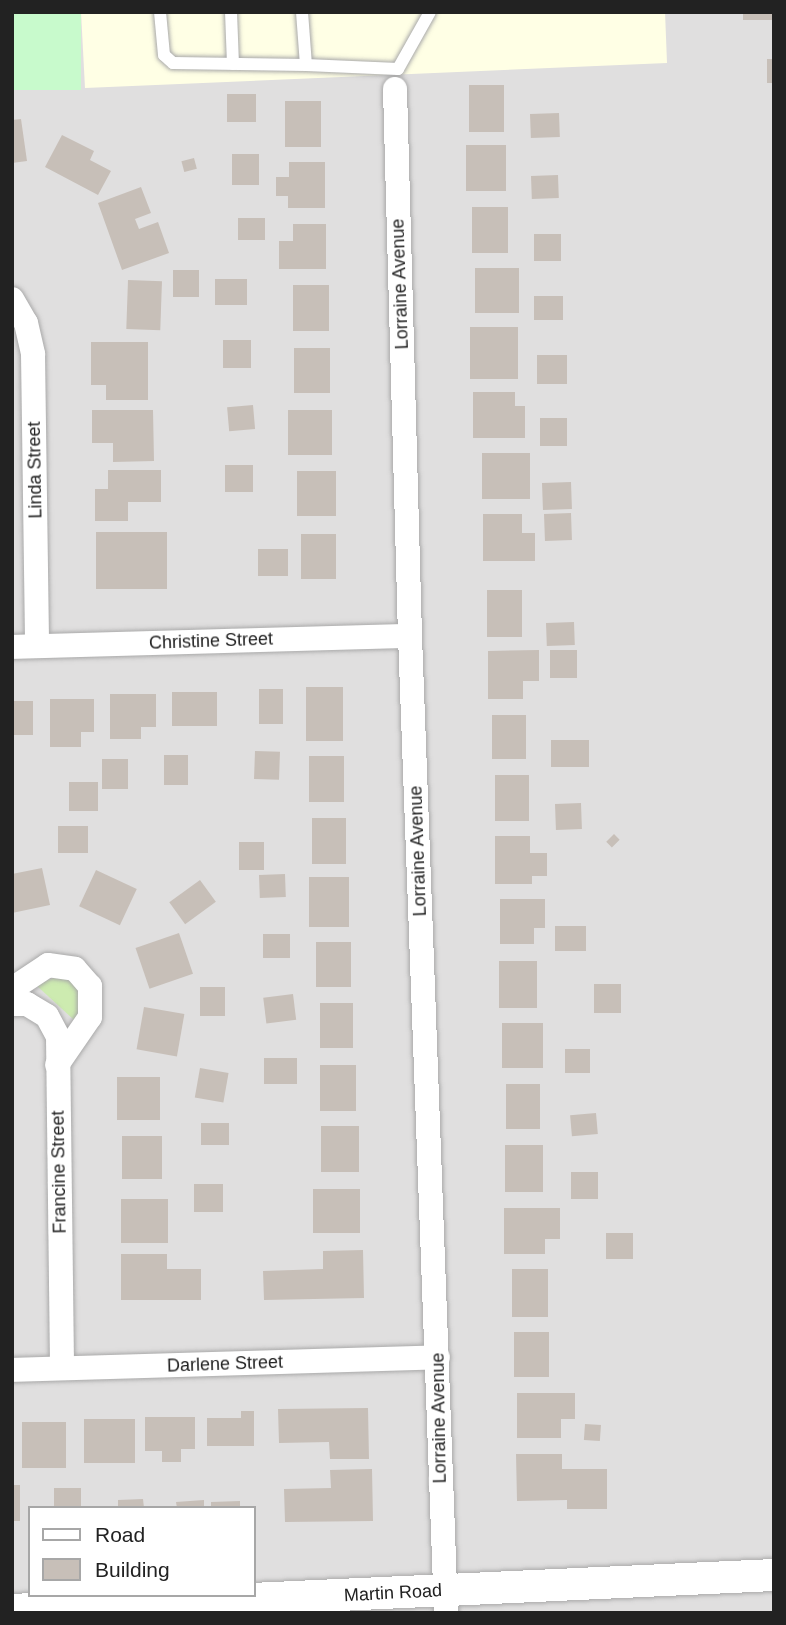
<!DOCTYPE html>
<style>
body{margin:0}
#map{position:relative;width:786px;height:1625px;overflow:hidden;background:#f2efe9;font-family:Helvetica,sans-serif}
div>[style]{position:absolute}
[style*='--x']{left:calc(var(--x)*1px);top:calc(var(--y)*1px);width:calc(var(--w)*1px);rotate:calc(var(--a)*1deg)}
.residential>*{inset:0;background:#e0dfdf}
.education>*{inset:0;background:#ffffe5}
.grass>*{inset:0;background:#cdebb0}
.park>*{inset:0;background:#c8facc;transform-origin:0 0}
.building>*{inset:0;background:#c7bfb8;transform-origin:0 0}
.roads{filter:drop-shadow(0 0 2px #a9a9a9) drop-shadow(0 0 2px #a9a9a9)}
.service>*{height:12px;margin:-6px;padding:0 6px;transform-origin:6px;border-radius:6px;background:#fff}
.minor>*{height:24px;margin:-12px;padding:0 12px;transform-origin:12px;border-radius:12px;background:#fff}
.tertiary>*{height:32px;margin:-16px;padding:0 16px;transform-origin:16px;border-radius:16px;background:#fff}
span{translate:-50% -50%;white-space:nowrap;text-align:center;line-height:1.15;-webkit-text-stroke:7px #fff;paint-order:stroke}
.street-label{font-size:18px;color:#222}
.frame{position:absolute;inset:0;border:14px solid #222;pointer-events:none}
.legend{position:absolute;left:28px;top:1506px;width:228px;height:91px;box-sizing:border-box;background:#fff;border:2px solid #a7a7a7;margin:0;padding:9px 12px;list-style:none;font-size:21px;color:#222}
.legend li{display:flex;align-items:center;gap:14px;height:35px}
.legend b{width:35px;border:2px solid #a7a7a7}
</style>
<div id="map">
<div class="residential">
<div style="clip-path:polygon(evenodd,12px 12px,774px 12px,774px 1613px,12px 1613px,12px 12px,30px 1508px,254px 1508px,254px 1595px,30px 1595px,30px 1508px)"></div>
</div>
<div class="education">
<div style="clip-path:polygon(81px 12px,665px 12px,667px 63px,85px 88px)"></div>
</div>
<div class="grass">
<div style="clip-path:polygon(61px 975px,77px 985px,80px 1011px,74px 1020px,36px 985px)"></div>
</div>
<div class="park">
<div style="left:12px;top:12px;width:69px;height:78px"></div>
</div>
<div class="building">
<div style="left:743px;top:12px;width:31px;height:8px"></div>
<div style="left:767px;top:59px;width:7px;height:24px"></div>
<div style="left:469px;top:85px;width:35px;height:47px"></div>
<div style="left:227px;top:94px;width:29px;height:28px"></div>
<div style="left:285px;top:101px;width:36px;height:46px"></div>
<div style="left:559px;top:113px;width:24px;height:29px;rotate:88deg"></div>
<div style="clip-path:polygon(21px 119px,27px 161px,12px 163px,12px 120px)"></div>
<div style="clip-path:polygon(62px 135px,94px 151px,90px 160px,111px 171px,98px 195px,45px 167px)"></div>
<div style="left:466px;top:145px;width:40px;height:46px"></div>
<div style="left:232px;top:154px;width:27px;height:31px"></div>
<div style="left:194px;top:158px;width:11px;height:13px;rotate:75deg"></div>
<div style="clip-path:polygon(289px 162px,325px 162px,325px 208px,288px 208px,288px 196px,276px 196px,276px 177px,289px 177px)"></div>
<div style="left:558px;top:175px;width:23px;height:27px;rotate:88deg"></div>
<div style="clip-path:polygon(141px 187px,151px 213px,135px 219px,139px 229px,158px 222px,169px 253px,122px 270px,98px 203px)"></div>
<div style="left:472px;top:207px;width:36px;height:46px"></div>
<div style="left:265px;top:218px;width:22px;height:27px;rotate:90deg"></div>
<div style="clip-path:polygon(293px 224px,326px 224px,326px 269px,279px 269px,279px 241px,293px 241px)"></div>
<div style="left:534px;top:234px;width:27px;height:27px"></div>
<div style="left:475px;top:268px;width:44px;height:45px"></div>
<div style="left:173px;top:270px;width:26px;height:27px"></div>
<div style="left:215px;top:279px;width:32px;height:26px"></div>
<div style="left:128px;top:280px;width:34px;height:49px;rotate:2deg"></div>
<div style="left:293px;top:285px;width:36px;height:46px"></div>
<div style="left:534px;top:296px;width:29px;height:24px"></div>
<div style="left:470px;top:327px;width:48px;height:52px"></div>
<div style="left:223px;top:340px;width:28px;height:28px"></div>
<div style="clip-path:polygon(91px 342px,148px 342px,148px 400px,106px 400px,106px 385px,91px 385px)"></div>
<div style="left:330px;top:348px;width:45px;height:36px;rotate:90deg"></div>
<div style="left:537px;top:355px;width:30px;height:29px"></div>
<div style="clip-path:polygon(473px 392px,515px 392px,515px 406px,525px 406px,525px 438px,473px 438px)"></div>
<div style="left:253px;top:405px;width:24px;height:26px;rotate:85deg"></div>
<div style="clip-path:polygon(92px 410px,153px 410px,154px 461px,113px 462px,113px 443px,92px 443px)"></div>
<div style="left:288px;top:410px;width:44px;height:45px"></div>
<div style="left:540px;top:418px;width:27px;height:28px"></div>
<div style="left:482px;top:453px;width:48px;height:46px"></div>
<div style="left:225px;top:465px;width:28px;height:27px"></div>
<div style="clip-path:polygon(108px 470px,161px 470px,161px 502px,128px 502px,128px 521px,95px 521px,95px 489px,108px 489px)"></div>
<div style="left:297px;top:471px;width:39px;height:45px"></div>
<div style="left:571px;top:482px;width:27px;height:29px;rotate:88deg"></div>
<div style="left:571px;top:513px;width:27px;height:27px;rotate:88deg"></div>
<div style="clip-path:polygon(483px 514px,522px 514px,522px 533px,535px 533px,535px 561px,483px 561px)"></div>
<div style="left:96px;top:532px;width:71px;height:57px"></div>
<div style="left:301px;top:534px;width:35px;height:45px"></div>
<div style="left:258px;top:549px;width:30px;height:27px"></div>
<div style="left:487px;top:590px;width:35px;height:47px"></div>
<div style="left:574px;top:622px;width:23px;height:28px;rotate:88deg"></div>
<div style="clip-path:polygon(539px 650px,539px 681px,523px 681px,523px 699px,488px 699px,488px 651px)"></div>
<div style="left:577px;top:650px;width:28px;height:27px;rotate:90deg"></div>
<div style="left:306px;top:687px;width:37px;height:54px"></div>
<div style="left:259px;top:689px;width:24px;height:35px"></div>
<div style="left:172px;top:692px;width:45px;height:34px"></div>
<div style="clip-path:polygon(110px 694px,156px 694px,156px 727px,141px 727px,141px 739px,110px 739px)"></div>
<div style="clip-path:polygon(50px 699px,94px 699px,94px 732px,81px 732px,81px 747px,50px 747px)"></div>
<div style="left:12px;top:701px;width:21px;height:34px"></div>
<div style="left:492px;top:715px;width:34px;height:44px"></div>
<div style="left:589px;top:740px;width:27px;height:38px;rotate:90deg"></div>
<div style="left:255px;top:751px;width:25px;height:28px;rotate:2deg"></div>
<div style="left:164px;top:755px;width:24px;height:30px"></div>
<div style="left:309px;top:756px;width:35px;height:46px"></div>
<div style="left:102px;top:759px;width:26px;height:30px"></div>
<div style="left:495px;top:775px;width:34px;height:46px"></div>
<div style="left:69px;top:782px;width:29px;height:29px"></div>
<div style="left:581px;top:803px;width:26px;height:26px;rotate:88deg"></div>
<div style="left:312px;top:818px;width:34px;height:46px"></div>
<div style="left:58px;top:826px;width:30px;height:27px"></div>
<div style="left:614px;top:834px;width:8px;height:11px;rotate:45deg"></div>
<div style="clip-path:polygon(495px 836px,530px 836px,530px 853px,547px 853px,547px 876px,532px 876px,532px 884px,495px 884px)"></div>
<div style="left:239px;top:842px;width:25px;height:28px"></div>
<div style="clip-path:polygon(42px 868px,50px 905px,12px 913px,12px 874px)"></div>
<div style="left:96px;top:870px;width:45px;height:40px;rotate:25deg"></div>
<div style="left:285px;top:874px;width:23px;height:26px;rotate:88deg"></div>
<div style="left:309px;top:877px;width:40px;height:50px"></div>
<div style="left:200px;top:880px;width:27px;height:38px;rotate:54deg"></div>
<div style="clip-path:polygon(500px 899px,545px 899px,545px 928px,534px 928px,534px 944px,500px 944px)"></div>
<div style="left:555px;top:926px;width:31px;height:25px"></div>
<div style="left:179px;top:933px;width:43px;height:46px;rotate:71deg"></div>
<div style="left:263px;top:934px;width:27px;height:24px"></div>
<div style="left:316px;top:942px;width:35px;height:45px"></div>
<div style="left:499px;top:961px;width:38px;height:47px"></div>
<div style="left:594px;top:984px;width:27px;height:29px"></div>
<div style="left:200px;top:987px;width:25px;height:29px"></div>
<div style="left:293px;top:994px;width:26px;height:30px;rotate:83deg"></div>
<div style="left:320px;top:1003px;width:33px;height:45px"></div>
<div style="left:144px;top:1007px;width:41px;height:43px;rotate:10deg"></div>
<div style="left:502px;top:1023px;width:41px;height:45px"></div>
<div style="left:565px;top:1049px;width:25px;height:24px"></div>
<div style="left:297px;top:1058px;width:26px;height:33px;rotate:90deg"></div>
<div style="left:320px;top:1065px;width:36px;height:46px"></div>
<div style="left:200px;top:1068px;width:29px;height:30px;rotate:10deg"></div>
<div style="left:117px;top:1077px;width:43px;height:43px"></div>
<div style="left:506px;top:1084px;width:34px;height:45px"></div>
<div style="left:596px;top:1113px;width:21px;height:26px;rotate:85deg"></div>
<div style="left:201px;top:1123px;width:28px;height:22px"></div>
<div style="left:321px;top:1126px;width:38px;height:46px"></div>
<div style="left:122px;top:1136px;width:40px;height:43px"></div>
<div style="left:505px;top:1145px;width:38px;height:47px"></div>
<div style="left:571px;top:1172px;width:27px;height:27px"></div>
<div style="left:194px;top:1184px;width:29px;height:28px"></div>
<div style="left:313px;top:1189px;width:47px;height:44px"></div>
<div style="left:121px;top:1199px;width:47px;height:44px"></div>
<div style="clip-path:polygon(504px 1208px,560px 1208px,560px 1239px,545px 1239px,545px 1254px,504px 1254px)"></div>
<div style="left:606px;top:1233px;width:27px;height:26px"></div>
<div style="clip-path:polygon(363px 1250px,364px 1298px,264px 1300px,263px 1271px,323px 1269px,323px 1251px)"></div>
<div style="clip-path:polygon(121px 1254px,167px 1254px,167px 1269px,201px 1269px,201px 1300px,121px 1300px)"></div>
<div style="left:512px;top:1269px;width:36px;height:48px"></div>
<div style="left:514px;top:1332px;width:35px;height:45px"></div>
<div style="clip-path:polygon(517px 1393px,575px 1393px,575px 1419px,561px 1419px,561px 1438px,517px 1438px)"></div>
<div style="clip-path:polygon(368px 1408px,369px 1459px,330px 1459px,329px 1442px,279px 1443px,278px 1409px)"></div>
<div style="clip-path:polygon(241px 1411px,254px 1411px,254px 1446px,207px 1446px,207px 1418px,241px 1418px)"></div>
<div style="clip-path:polygon(145px 1417px,195px 1417px,195px 1449px,181px 1449px,181px 1462px,162px 1462px,162px 1451px,145px 1451px)"></div>
<div style="left:135px;top:1419px;width:44px;height:51px;rotate:90deg"></div>
<div style="left:22px;top:1422px;width:44px;height:46px"></div>
<div style="left:585px;top:1424px;width:16px;height:16px;rotate:4deg"></div>
<div style="clip-path:polygon(516px 1454px,562px 1454px,562px 1469px,607px 1469px,607px 1509px,567px 1509px,567px 1500px,517px 1501px)"></div>
<div style="clip-path:polygon(372px 1469px,373px 1521px,285px 1522px,284px 1489px,331px 1488px,330px 1470px)"></div>
<div style="left:12px;top:1485px;width:8px;height:36px"></div>
<div style="left:54px;top:1488px;width:27px;height:20px"></div>
<div style="clip-path:polygon(143px 1499px,144px 1508px,118px 1508px,118px 1500px)"></div>
<div style="clip-path:polygon(204px 1500px,204px 1508px,177px 1508px,176px 1502px)"></div>
<div style="clip-path:polygon(240px 1501px,240px 1508px,211px 1508px,211px 1502px)"></div>
</div>
<div class="roads">
<div class="service">
<div style="--x:160;--y:12;--w:43;--a:84.7"></div>
<div style="--x:164;--y:55;--w:12;--a:42"></div>
<div style="--x:173;--y:63;--w:133;--a:0.9"></div>
<div style="--x:231;--y:12;--w:52;--a:87.8"></div>
<div style="--x:302;--y:12;--w:53;--a:85.7"></div>
<div style="--x:306;--y:65;--w:92;--a:2.5"></div>
<div style="--x:398;--y:69;--w:65;--a:-60.7"></div>
</div>
<div class="minor">
<div style="--x:395;--y:89;--w:547;--a:88.43"></div>
<div style="--x:410;--y:636;--w:978;--a:87.89"></div>
<div style="--x:12;--y:299;--w:28;--a:60"></div>
<div style="--x:26;--y:323;--w:32;--a:77"></div>
<div style="--x:33;--y:354;--w:292;--a:89.2"></div>
<div style="--x:12;--y:647;--w:398;--a:-1.6"></div>
<div style="--x:12;--y:989;--w:43;--a:-33.7"></div>
<div style="--x:48;--y:965;--w:27;--a:8"></div>
<div style="--x:75;--y:969;--w:23;--a:49"></div>
<div style="--x:90;--y:986;--w:31;--a:90"></div>
<div style="--x:90;--y:1017;--w:58;--a:124.5"></div>
<div style="--x:12;--y:1004;--w:15;--a:0"></div>
<div style="--x:27;--y:1004;--w:23;--a:31"></div>
<div style="--x:47;--y:1016;--w:24;--a:62"></div>
<div style="--x:58;--y:1037;--w:331;--a:89.3"></div>
<div style="--x:12;--y:1370;--w:426;--a:-1.7"></div>
</div>
<div class="tertiary">
<div style="--x:12;--y:1610;--w:763;--a:-2.63"></div>
</div>
</div>
<div class="street-label">
<span style="left:400px;top:284px;rotate:-92deg">Lorraine Avenue</span>
<span style="left:35px;top:470px;rotate:-91deg">Linda Street</span>
<span style="left:211px;top:641px;rotate:-2deg">Christine Street</span>
<span style="left:418px;top:851px;rotate:-92deg">Lorraine Avenue</span>
<span style="left:59px;top:1172px;rotate:-91deg">Francine Street</span>
<span style="left:225px;top:1364px;rotate:-2deg">Darlene Street</span>
<span style="left:439px;top:1418px;rotate:-91deg">Lorraine Avenue</span>
<span style="left:393px;top:1593px;rotate:-3deg">Martin Road</span>
</div>
<div class="frame"></div>
<ul class="legend">
<li><b style="height:9px;background:#fff"></b>Road</li>
<li><b style="height:19px;background:#c7bfb8"></b>Building</li>
</ul>
</div>
